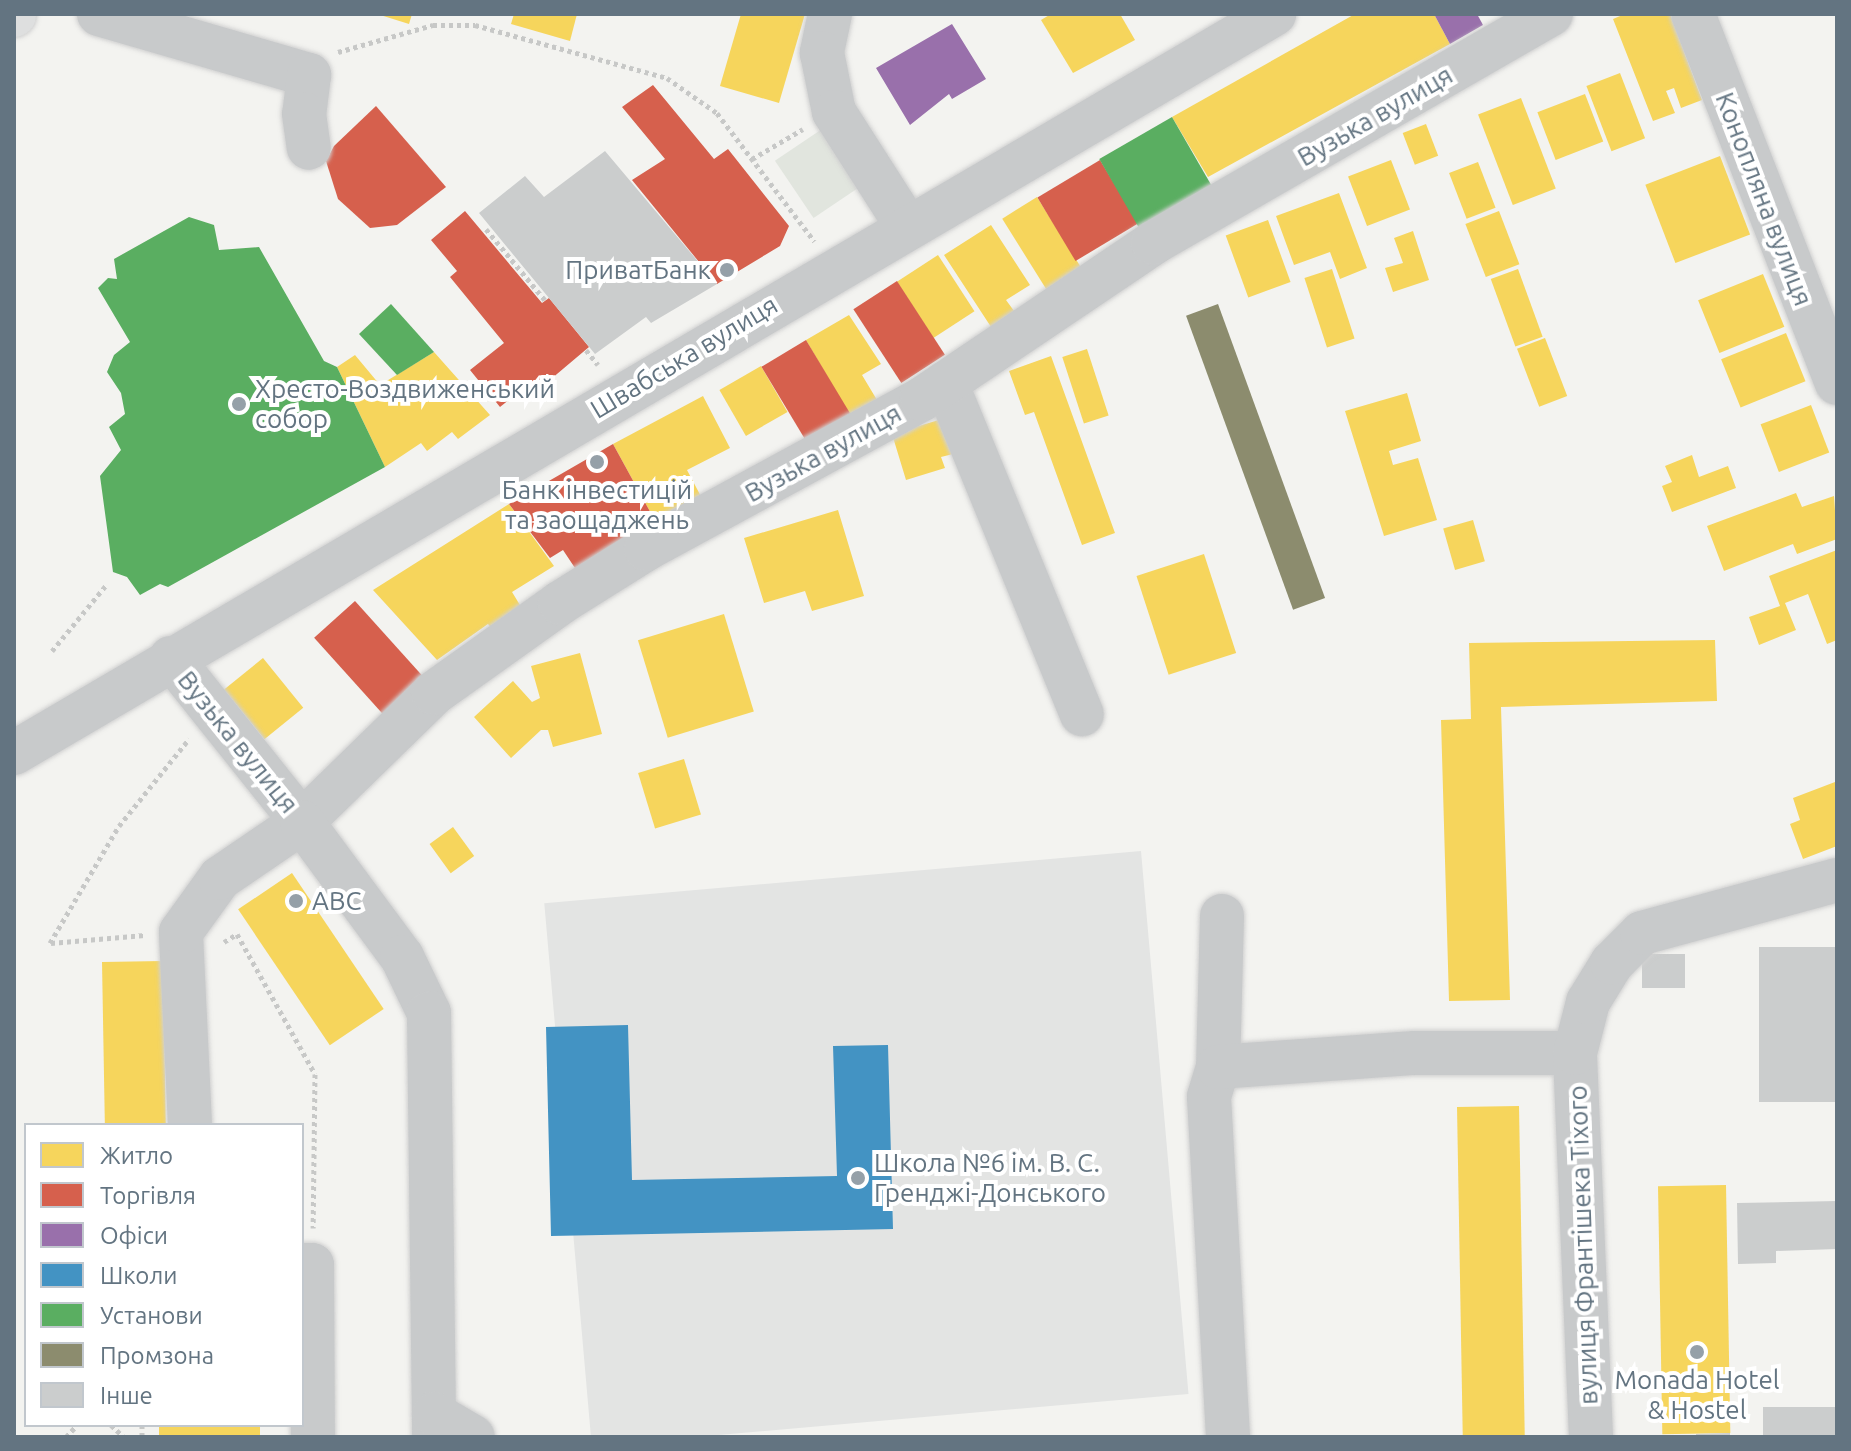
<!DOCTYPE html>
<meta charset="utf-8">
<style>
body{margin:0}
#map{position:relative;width:1851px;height:1451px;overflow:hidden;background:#f3f3f0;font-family:Ubuntu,sans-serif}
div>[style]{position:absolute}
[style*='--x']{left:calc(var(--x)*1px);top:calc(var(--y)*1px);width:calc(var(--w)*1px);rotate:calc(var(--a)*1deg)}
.built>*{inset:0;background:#e3e4e3;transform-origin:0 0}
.green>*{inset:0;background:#e1e5de;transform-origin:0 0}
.homes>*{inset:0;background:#f6d55c;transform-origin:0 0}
.shops>*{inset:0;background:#d6604d;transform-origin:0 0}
.offices>*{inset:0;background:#9970ab}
.schools>*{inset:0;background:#4393c3}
.public>*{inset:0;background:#5aae61;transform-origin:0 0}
.industry>*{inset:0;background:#8c8c6e;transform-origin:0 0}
.building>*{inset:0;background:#cbcdcd;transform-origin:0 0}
.path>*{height:5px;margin-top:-2.5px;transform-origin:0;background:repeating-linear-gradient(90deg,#c7c8c7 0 4px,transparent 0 8px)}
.roads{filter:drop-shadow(0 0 2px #d0d0d0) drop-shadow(0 0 2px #d0d0d0)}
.minor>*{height:44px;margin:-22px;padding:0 22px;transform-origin:22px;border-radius:22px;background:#c8cacb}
.major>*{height:44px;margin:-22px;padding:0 22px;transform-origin:22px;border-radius:22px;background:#dedfdf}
.dots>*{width:22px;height:22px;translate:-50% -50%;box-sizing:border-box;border:4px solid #fff;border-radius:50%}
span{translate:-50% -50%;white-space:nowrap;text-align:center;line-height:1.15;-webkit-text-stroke:8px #fff;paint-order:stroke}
.street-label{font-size:26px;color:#637481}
.poi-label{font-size:26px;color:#637481}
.right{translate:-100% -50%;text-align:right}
.left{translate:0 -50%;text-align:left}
.frame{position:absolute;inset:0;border:16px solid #637481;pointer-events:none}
.legend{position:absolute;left:24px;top:1123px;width:280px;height:304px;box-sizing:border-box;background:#fff;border:2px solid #c1c7cd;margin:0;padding:10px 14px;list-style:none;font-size:24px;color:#637481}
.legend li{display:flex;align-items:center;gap:16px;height:40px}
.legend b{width:40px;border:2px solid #c1c7cd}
</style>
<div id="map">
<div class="built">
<div style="left:1141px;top:851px;width:545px;height:599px;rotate:85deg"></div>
</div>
<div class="green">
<div style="left:828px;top:125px;width:69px;height:64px;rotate:56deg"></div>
</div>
<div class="homes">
<div style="clip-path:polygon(377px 14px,412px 14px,409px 24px)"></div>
<div style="clip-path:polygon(514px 14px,577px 14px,570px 41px,511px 24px)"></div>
<div style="clip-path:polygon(741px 14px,805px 14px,779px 103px,720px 86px)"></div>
<div style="clip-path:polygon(1051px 14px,1120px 14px,1135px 40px,1073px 73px,1041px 20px)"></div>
<div style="clip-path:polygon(1355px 14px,1434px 14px,1450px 44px,1208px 177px,1172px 117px)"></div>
<div style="clip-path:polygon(1625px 14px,1670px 14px,1702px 100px,1681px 108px,1674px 88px,1666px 91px,1675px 113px,1653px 121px,1613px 19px)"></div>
<div style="left:1620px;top:73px;width:70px;height:36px;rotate:69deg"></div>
<div style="left:1585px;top:94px;width:51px;height:51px;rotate:69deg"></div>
<div style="left:1521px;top:98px;width:97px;height:46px;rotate:69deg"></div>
<div style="left:1426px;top:124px;width:34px;height:25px;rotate:69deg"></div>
<div style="left:1720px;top:156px;width:84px;height:80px;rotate:69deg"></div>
<div style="left:1391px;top:160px;width:53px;height:46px;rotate:69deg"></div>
<div style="left:1478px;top:162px;width:49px;height:31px;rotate:69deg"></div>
<div style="clip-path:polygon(1339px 193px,1367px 268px,1340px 279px,1330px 252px,1294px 265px,1276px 216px)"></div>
<div style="left:1037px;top:197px;width:84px;height:41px;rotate:58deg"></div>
<div style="left:1499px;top:211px;width:57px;height:36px;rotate:69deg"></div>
<div style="left:1268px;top:220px;width:66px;height:45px;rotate:70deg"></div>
<div style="clip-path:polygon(991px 225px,1030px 285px,1006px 300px,1017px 315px,993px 330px,944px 255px)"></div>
<div style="clip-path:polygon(1413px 231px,1429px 280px,1393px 292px,1385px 268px,1403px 263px,1394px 238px)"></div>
<div style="left:938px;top:255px;width:67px;height:49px;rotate:57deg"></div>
<div style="left:1332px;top:269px;width:73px;height:29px;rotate:72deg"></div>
<div style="left:1518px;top:269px;width:72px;height:29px;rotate:70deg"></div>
<div style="left:1763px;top:274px;width:57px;height:70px;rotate:68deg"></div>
<div style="clip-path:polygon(849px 315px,881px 364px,862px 375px,877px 400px,850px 416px,806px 340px)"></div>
<div style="left:1786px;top:333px;width:52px;height:70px;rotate:68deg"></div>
<div style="left:1545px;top:338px;width:62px;height:30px;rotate:69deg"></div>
<div style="left:1087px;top:349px;width:70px;height:26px;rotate:72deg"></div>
<div style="clip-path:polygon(434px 352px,490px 415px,458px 439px,452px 432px,427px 451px,421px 443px,385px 467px,337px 367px,355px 355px,380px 385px)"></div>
<div style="clip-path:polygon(1051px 356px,1115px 533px,1082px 545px,1034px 412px,1025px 415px,1009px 371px)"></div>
<div style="left:761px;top:366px;width:53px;height:48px;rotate:60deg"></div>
<div style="clip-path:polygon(1407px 393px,1421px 441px,1389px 451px,1393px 465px,1418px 458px,1437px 520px,1384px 536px,1345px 411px)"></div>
<div style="clip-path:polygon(703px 396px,730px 448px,687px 470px,705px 504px,659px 528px,613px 444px)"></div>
<div style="left:1811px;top:405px;width:51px;height:54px;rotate:69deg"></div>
<div style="clip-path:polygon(942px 419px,953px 454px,941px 457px,945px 468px,906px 480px,892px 434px)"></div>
<div style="clip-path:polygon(1692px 455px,1699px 477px,1728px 466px,1736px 488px,1672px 512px,1662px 486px,1672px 482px,1665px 466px)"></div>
<div style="clip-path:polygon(1796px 493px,1802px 507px,1834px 496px,1837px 539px,1797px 554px,1793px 544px,1724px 571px,1707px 526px)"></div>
<div style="clip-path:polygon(509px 504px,554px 566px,512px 592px,523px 610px,494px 631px,488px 624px,437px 660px,373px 590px)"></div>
<div style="clip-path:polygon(838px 510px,864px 596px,812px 611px,805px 591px,764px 603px,744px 538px)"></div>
<div style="left:1473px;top:520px;width:43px;height:31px;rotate:74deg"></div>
<div style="clip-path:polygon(1837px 550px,1837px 640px,1827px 644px,1808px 594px,1785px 603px,1796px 630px,1759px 645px,1749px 617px,1780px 606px,1769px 576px)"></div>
<div style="left:1204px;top:554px;width:104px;height:71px;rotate:72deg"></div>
<div style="left:724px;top:614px;width:102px;height:90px;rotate:73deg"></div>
<div style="clip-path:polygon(1715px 640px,1717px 701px,1501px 707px,1510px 1000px,1449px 1001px,1441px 720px,1471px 719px,1469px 643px)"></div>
<div style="clip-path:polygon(580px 653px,602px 734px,553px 747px,548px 730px,541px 730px,511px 758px,474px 717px,513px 681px,532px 702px,540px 698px,531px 666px)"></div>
<div style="left:263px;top:658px;width:64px;height:50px;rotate:51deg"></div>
<div style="left:684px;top:759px;width:58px;height:48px;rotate:73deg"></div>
<div style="clip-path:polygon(1835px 782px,1837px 846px,1803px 859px,1790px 824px,1800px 820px,1793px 798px)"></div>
<div style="left:453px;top:827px;width:36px;height:29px;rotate:54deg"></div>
<div style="left:292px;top:873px;width:164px;height:65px;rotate:56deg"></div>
<div style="left:163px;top:961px;width:164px;height:61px;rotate:89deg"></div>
<div style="left:1519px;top:1106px;width:331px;height:62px;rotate:89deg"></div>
<div style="left:1726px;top:1185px;width:248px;height:68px;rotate:89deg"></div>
<div style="left:159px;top:1425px;width:101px;height:12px"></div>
</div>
<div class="shops">
<div style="clip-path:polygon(653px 85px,714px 159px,728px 149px,789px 226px,780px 246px,717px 284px,632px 180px,665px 159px,622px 107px)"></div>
<div style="clip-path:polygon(376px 106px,446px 187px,397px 225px,370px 228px,338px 199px,326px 161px,334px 146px)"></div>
<div style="left:1100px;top:160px;width:74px;height:73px;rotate:59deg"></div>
<div style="clip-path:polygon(465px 211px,542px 303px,549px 298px,589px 347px,538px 390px,531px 382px,500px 407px,470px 370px,504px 343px,450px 277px,457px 271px,431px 240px)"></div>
<div style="left:897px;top:281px;width:88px;height:52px;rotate:57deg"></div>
<div style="left:806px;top:340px;width:96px;height:52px;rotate:59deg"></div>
<div style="clip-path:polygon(613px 444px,659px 528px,577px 571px,563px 550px,550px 558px,509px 504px)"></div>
<div style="left:355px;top:601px;width:106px;height:55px;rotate:48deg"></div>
</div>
<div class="offices">
<div style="clip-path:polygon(1434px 14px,1477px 14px,1483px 25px,1450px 44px)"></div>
<div style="clip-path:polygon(952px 24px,986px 79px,952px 99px,949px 94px,910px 125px,876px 68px)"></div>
</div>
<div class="schools">
<div style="clip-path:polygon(628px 1025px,632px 1180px,837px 1176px,833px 1046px,888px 1045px,893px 1229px,551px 1236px,546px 1027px)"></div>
</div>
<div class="public">
<div style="left:1172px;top:117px;width:79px;height:84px;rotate:60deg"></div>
<div style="clip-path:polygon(189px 217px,214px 225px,219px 250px,259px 247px,324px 361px,337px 367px,385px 467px,168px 587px,160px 584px,140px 595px,127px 577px,113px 572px,100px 476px,121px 450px,109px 427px,125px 414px,121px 393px,107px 372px,114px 355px,130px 342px,98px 288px,108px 278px,117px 279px,114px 259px)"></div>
<div style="clip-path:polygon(391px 304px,434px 352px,397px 375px,359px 334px)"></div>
</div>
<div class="industry">
<div style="left:1218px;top:304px;width:313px;height:34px;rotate:70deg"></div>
</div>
<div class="building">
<div style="clip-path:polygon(605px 151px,717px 284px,651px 323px,646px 317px,595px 354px,479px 213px,525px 176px,544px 197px)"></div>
<div style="left:1837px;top:947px;width:155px;height:78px;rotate:90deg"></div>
<div style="left:1642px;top:954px;width:43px;height:34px"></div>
<div style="clip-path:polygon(1837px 1201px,1837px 1249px,1776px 1251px,1776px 1263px,1738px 1264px,1737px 1203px)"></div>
<div style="left:1837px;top:1407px;width:30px;height:74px;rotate:90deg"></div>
<div style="clip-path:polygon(1730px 1433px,1730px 1437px,1696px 1437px,1696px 1434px)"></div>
</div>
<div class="path">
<div style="--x:338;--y:52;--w:99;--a:-15.9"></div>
<div style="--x:433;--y:25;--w:42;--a:0"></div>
<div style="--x:475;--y:25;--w:199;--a:15.4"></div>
<div style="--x:667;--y:78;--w:61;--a:35"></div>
<div style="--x:717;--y:113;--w:161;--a:52.8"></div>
<div style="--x:752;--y:159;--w:59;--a:-30.5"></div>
<div style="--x:486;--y:229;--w:92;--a:50.3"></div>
<div style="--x:586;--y:350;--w:19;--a:51"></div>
<div style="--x:52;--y:651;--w:87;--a:-50.6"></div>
<div style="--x:224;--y:942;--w:15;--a:-32"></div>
<div style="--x:237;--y:934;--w:160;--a:60.9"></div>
<div style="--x:315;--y:1074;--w:154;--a:90.7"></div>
<div style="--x:50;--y:943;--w:136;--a:-59.5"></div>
<div style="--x:119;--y:826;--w:112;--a:-51.2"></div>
<div style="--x:51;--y:943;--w:94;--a:-4.9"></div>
<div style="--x:111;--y:1425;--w:18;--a:43"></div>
<div style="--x:142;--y:1425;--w:12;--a:90"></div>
<div style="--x:66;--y:1437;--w:16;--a:-47"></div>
</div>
<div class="roads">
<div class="minor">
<div style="--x:99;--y:14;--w:219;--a:16.2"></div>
<div style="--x:309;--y:75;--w:39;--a:97"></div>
<div style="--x:304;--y:114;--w:34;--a:82"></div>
<div style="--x:830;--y:14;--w:40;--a:102"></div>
<div style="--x:822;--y:53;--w:60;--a:78.5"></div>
<div style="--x:834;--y:112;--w:135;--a:57.4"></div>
<div style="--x:1693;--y:14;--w:396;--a:68.7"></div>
<div style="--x:946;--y:383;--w:358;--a:67.7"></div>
<div style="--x:171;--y:658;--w:210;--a:51.4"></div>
<div style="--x:302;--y:822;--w:185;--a:-44.3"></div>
<div style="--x:434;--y:693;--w:155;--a:-35.5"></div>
<div style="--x:560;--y:603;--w:102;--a:-32.1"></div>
<div style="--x:646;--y:549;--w:314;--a:-28.5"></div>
<div style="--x:922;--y:399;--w:279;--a:-34"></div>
<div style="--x:1153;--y:243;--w:459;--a:-29.9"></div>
<div style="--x:14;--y:753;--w:1461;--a:-30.39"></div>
<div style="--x:1222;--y:916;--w:151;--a:91.5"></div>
<div style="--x:1218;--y:1067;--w:31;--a:107"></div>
<div style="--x:1209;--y:1097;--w:341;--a:86.8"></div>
<div style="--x:1218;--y:1067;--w:197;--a:-4.1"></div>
<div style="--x:1415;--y:1053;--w:160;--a:0"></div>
<div style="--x:190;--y:1125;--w:193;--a:-92.7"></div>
<div style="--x:181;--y:932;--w:67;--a:-54.2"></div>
<div style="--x:220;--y:878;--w:99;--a:-34.3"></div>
<div style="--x:302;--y:822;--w:168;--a:53.5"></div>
<div style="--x:402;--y:957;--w:62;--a:64.3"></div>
<div style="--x:429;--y:1013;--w:424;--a:89.3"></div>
<div style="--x:302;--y:1265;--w:10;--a:0"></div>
<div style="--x:312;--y:1265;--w:172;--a:89.7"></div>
<div style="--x:434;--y:1414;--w:45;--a:30.5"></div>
<div style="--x:1591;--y:1437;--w:384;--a:-92.4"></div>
<div style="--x:1575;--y:1053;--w:53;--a:-75.7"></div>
<div style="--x:1588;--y:1002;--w:46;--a:-58.4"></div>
<div style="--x:1612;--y:963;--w:42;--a:-45"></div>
<div style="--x:1642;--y:933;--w:202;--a:-15.2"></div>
</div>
<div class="major">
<div style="--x:14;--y:15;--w:1;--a:-90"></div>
</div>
</div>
<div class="dots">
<div style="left:727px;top:270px;background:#95a0a8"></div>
<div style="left:239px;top:404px;background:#95a0a8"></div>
<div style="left:597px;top:462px;background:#95a0a8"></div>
<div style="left:296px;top:901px;background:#95a0a8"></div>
<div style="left:858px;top:1178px;background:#95a0a8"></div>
<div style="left:1697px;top:1352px;background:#95a0a8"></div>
</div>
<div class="street-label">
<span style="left:1375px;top:116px;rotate:-30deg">Вузька вулиця</span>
<span style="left:1764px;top:199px;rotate:69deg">Конопляна вулиця</span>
<span style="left:684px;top:357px;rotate:-31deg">Швабська вулиця</span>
<span style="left:823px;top:453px;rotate:-29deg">Вузька вулиця</span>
<span style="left:238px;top:742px;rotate:51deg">Вузька вулиця</span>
<span style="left:1583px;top:1245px;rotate:-92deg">вулиця Франтішека Тіхого</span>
</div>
<div class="poi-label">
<span class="right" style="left:711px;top:270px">ПриватБанк</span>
<span class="left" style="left:255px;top:404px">Хресто-Воздвиженський<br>собор</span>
<span style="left:597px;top:505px">Банк інвестицій<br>та заощаджень</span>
<span class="left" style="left:312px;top:901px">ABC</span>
<span class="left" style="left:874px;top:1178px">Школа №6 ім. В. С.<br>Гренджі-Донського</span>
<span style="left:1697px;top:1395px">Monada Hotel<br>&amp; Hostel</span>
</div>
<div class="frame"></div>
<ul class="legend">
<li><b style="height:22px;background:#f6d55c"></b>Житло</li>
<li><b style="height:22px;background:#d6604d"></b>Торгівля</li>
<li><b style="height:22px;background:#9970ab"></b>Офіси</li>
<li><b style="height:22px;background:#4393c3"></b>Школи</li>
<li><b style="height:22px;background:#5aae61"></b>Установи</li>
<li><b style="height:22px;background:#8c8c6e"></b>Промзона</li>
<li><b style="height:22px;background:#cbcdcd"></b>Інше</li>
</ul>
</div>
